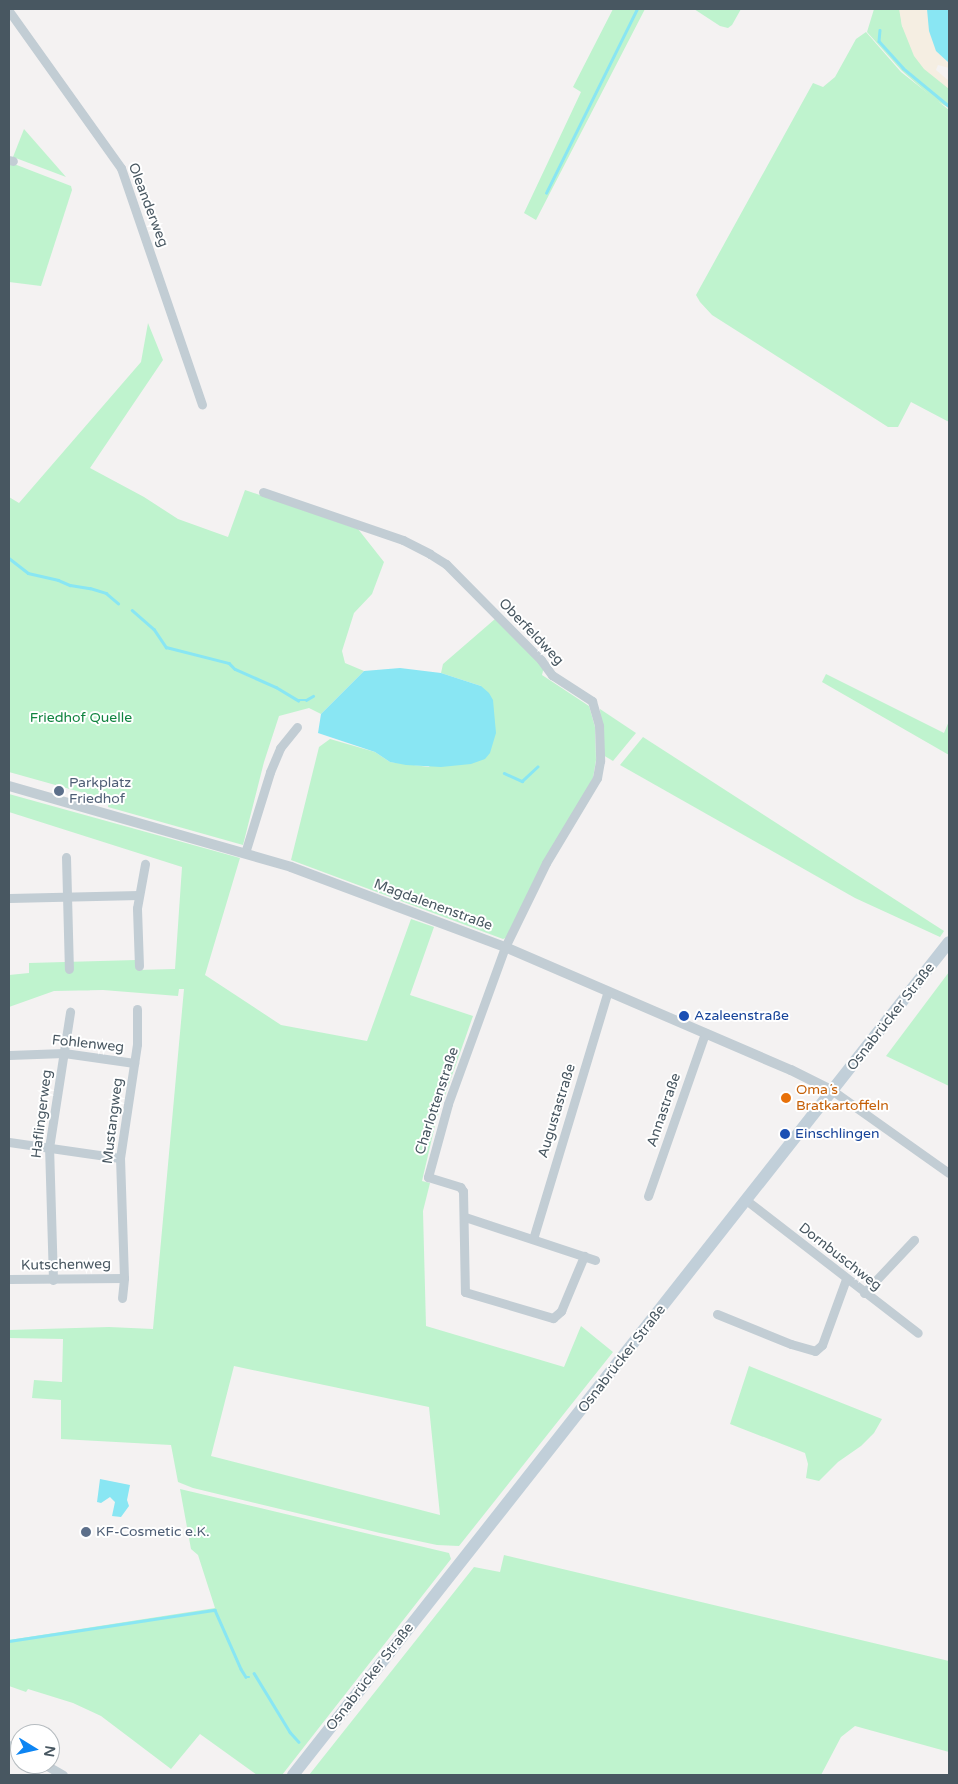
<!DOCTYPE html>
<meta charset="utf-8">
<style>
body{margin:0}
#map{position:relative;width:958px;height:1784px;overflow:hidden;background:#f4f2f2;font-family:"Varela Round",sans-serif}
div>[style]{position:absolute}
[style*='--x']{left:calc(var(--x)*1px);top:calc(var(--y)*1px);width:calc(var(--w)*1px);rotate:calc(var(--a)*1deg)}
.green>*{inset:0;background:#bff3ce}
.sand>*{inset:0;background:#f5eee2}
.water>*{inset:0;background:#89e6f3}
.stream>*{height:2.5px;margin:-1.25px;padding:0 1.25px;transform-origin:1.25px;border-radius:1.25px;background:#89e6f3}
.minor>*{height:9px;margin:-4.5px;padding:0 4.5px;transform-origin:4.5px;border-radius:4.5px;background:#c2cdd4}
.tertiary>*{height:10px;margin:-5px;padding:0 5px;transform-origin:5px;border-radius:5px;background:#c2cdd4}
.secondary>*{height:12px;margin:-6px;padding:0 6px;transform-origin:6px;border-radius:6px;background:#c1cfd9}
.dots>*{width:14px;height:14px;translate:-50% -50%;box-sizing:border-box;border:2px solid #fff;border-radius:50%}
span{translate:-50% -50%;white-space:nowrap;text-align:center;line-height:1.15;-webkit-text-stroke:4px #fff;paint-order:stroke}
.street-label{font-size:14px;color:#485761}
.park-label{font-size:14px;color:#118440}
.service-label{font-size:14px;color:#4e5e75}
.left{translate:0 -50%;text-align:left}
.transit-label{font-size:14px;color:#164399}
.food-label{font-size:14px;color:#c56008}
.frame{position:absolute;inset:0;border:10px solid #485761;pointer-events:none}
.north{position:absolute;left:10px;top:1724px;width:50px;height:50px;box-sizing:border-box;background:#fff;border:1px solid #b6bcc0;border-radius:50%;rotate:99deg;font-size:14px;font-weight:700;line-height:20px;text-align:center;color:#485761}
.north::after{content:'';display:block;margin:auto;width:18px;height:22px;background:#0d85f3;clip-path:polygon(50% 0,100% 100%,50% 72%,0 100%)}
</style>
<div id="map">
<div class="green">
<div style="clip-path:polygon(613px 9px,645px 9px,536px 220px,524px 213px,581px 92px,573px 87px)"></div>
<div style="clip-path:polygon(694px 9px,741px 9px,732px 25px,728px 28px,720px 26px)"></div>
<div style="clip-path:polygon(874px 9px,900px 9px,902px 26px,949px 89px,949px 108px,935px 100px,901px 70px,867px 32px)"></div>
<div style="clip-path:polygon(866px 32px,901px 72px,949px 110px,949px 422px,911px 402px,898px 427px,888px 427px,712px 315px,700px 302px,696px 295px,813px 83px,823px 87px,835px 77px,856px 39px)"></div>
<div style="clip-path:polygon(24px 129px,66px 177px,13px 157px)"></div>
<div style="clip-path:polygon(9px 162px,71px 186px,72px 190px,41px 286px,9px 282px)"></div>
<div style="clip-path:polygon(148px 323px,163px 360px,90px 468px,144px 497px,178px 519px,228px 537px,245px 490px,358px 529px,384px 562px,372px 594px,354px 613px,342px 651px,345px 663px,364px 671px,321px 714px,309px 708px,279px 716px,264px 762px,243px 845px,108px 807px,109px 800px,9px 772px,9px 497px,19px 503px,141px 362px)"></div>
<div style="clip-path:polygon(495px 619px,544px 667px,542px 675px,589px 706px,595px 727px,596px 760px,593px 778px,508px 937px,503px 939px,291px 860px,319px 747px,330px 739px,375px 752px,390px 762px,429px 767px,481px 686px,441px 673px,443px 664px)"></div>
<div style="clip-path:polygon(826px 674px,944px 733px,949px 721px,949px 755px,822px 682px)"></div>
<div style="clip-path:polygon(600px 709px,636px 733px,613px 761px,603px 755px)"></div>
<div style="clip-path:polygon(643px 737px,944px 931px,940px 937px,855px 898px,620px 765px)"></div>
<div style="clip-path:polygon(evenodd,9px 794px,240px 858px,205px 975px,281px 1025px,367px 1041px,411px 919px,434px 927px,410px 995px,473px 1016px,436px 1121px,422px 1181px,430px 1183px,423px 1211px,426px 1326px,564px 1367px,581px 1326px,613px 1352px,459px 1546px,437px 1545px,380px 1533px,193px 1488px,178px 1482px,171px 1445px,61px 1439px,61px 1400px,32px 1398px,34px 1380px,62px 1382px,63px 1339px,9px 1338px,9px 1330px,109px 1327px,153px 1329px,184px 989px,179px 989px,178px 996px,103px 990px,54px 991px,9px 1007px,9px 975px,29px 973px,29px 963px,136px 960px,137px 970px,175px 969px,182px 867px,9px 812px,9px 794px,234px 1366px,429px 1407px,440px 1515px,211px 1456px,234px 1366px)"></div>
<div style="clip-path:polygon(949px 972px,949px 1086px,886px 1056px)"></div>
<div style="clip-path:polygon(749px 1366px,882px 1419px,874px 1433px,861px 1446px,838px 1462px,819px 1481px,806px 1478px,808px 1464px,805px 1453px,730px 1424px)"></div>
<div style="clip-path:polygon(180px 1489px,449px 1553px,451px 1559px,282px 1775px,257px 1775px,200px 1734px,171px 1769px,101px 1716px,73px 1703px,28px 1689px,26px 1692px,9px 1686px,9px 1640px,215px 1608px,198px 1555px,191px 1549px)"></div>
<div style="clip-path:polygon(504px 1555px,949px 1661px,949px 1752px,855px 1726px,841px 1737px,821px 1775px,309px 1775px,474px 1567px,500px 1572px)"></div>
</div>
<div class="sand">
<div style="clip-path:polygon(899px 9px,927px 9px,946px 61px,949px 63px,949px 68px,938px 65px,936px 70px,949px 81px,949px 89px,924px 69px,914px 56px,902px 26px)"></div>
</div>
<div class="water">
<div style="clip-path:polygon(927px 9px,949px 9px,949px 63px,936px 51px,929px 31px)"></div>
<div style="clip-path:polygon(400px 668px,441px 673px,481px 686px,489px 693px,493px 700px,496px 733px,490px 753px,485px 759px,471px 764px,441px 767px,406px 765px,390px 762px,375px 752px,318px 733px,321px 714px,364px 671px)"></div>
<div style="clip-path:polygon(100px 1479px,130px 1485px,127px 1500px,129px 1506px,121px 1517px,112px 1516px,115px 1502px,110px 1497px,101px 1503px,97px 1502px)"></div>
</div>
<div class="stream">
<div style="--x:880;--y:30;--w:11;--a:95"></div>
<div style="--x:879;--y:41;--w:36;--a:48"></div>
<div style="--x:903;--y:68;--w:60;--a:39.6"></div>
<div style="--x:546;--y:193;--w:205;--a:-63.7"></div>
<div style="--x:9;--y:558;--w:24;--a:38"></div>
<div style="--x:28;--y:573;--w:31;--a:13"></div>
<div style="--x:58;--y:580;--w:13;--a:23"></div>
<div style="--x:70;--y:585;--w:20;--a:9"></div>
<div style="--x:90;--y:588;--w:17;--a:17"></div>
<div style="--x:106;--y:593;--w:16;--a:40"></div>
<div style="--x:132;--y:610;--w:29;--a:41"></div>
<div style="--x:154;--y:629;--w:22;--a:56"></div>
<div style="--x:166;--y:647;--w:65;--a:14.3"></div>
<div style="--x:229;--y:663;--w:8;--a:45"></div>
<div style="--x:235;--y:669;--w:45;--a:23.7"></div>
<div style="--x:276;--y:687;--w:26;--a:31"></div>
<div style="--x:298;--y:700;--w:8;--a:0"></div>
<div style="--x:306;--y:700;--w:8;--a:-30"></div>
<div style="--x:504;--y:773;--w:20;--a:24"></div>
<div style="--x:522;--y:781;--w:21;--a:-43"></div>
<div style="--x:9;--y:1641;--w:208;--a:-8.6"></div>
<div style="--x:215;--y:1610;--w:64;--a:66.2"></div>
<div style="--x:241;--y:1669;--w:9;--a:58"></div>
<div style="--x:246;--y:1677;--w:3;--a:0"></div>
<div style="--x:254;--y:1673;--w:69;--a:58.6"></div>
<div style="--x:290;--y:1732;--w:13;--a:48"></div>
</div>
<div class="minor">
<div style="--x:9;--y:11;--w:193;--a:54.5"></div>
<div style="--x:121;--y:168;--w:250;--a:71.1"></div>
<div style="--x:9;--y:160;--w:4;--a:14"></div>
<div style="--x:263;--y:492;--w:148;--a:18.9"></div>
<div style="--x:403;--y:540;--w:30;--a:27"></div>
<div style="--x:430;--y:554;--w:19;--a:32"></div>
<div style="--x:446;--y:564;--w:135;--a:45.3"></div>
<div style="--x:541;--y:660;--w:19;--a:54"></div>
<div style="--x:552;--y:675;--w:48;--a:33"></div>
<div style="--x:592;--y:701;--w:26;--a:74"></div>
<div style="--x:599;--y:726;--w:35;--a:88"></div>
<div style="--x:600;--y:761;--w:17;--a:100"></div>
<div style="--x:597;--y:778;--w:99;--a:121"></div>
<div style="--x:546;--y:863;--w:93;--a:116"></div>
<div style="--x:505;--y:947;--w:167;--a:110"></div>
<div style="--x:448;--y:1104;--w:76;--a:105.3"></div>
<div style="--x:428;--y:1177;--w:34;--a:17"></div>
<div style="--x:460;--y:1187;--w:5;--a:53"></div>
<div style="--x:463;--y:1191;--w:101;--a:88.9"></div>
<div style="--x:465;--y:1292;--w:92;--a:16.5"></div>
<div style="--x:553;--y:1318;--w:11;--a:-41"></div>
<div style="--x:561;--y:1311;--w:60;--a:-67.3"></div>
<div style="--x:245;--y:853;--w:85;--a:-72.8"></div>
<div style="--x:270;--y:772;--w:26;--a:-67"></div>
<div style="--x:280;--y:748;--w:27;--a:-51"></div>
<div style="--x:66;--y:857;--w:112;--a:88.5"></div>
<div style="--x:9;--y:898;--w:130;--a:-1.3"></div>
<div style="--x:139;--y:966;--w:58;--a:-92"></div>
<div style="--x:137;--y:908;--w:45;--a:-79.7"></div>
<div style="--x:9;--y:1055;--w:55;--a:-2.1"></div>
<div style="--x:64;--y:1053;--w:71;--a:8.1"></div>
<div style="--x:833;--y:1091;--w:142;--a:35.3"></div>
<div style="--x:9;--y:1142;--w:112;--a:8.2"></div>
<div style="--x:648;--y:1196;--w:173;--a:-70.7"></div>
<div style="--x:746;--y:1200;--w:217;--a:37.7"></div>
<div style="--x:465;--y:1217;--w:137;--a:18.3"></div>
<div style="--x:533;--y:1239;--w:259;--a:-73.2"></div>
<div style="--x:9;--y:1279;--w:115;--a:-0.5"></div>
<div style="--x:53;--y:1280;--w:132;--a:-91.7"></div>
<div style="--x:49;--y:1148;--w:138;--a:-81.2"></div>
<div style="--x:864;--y:1293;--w:73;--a:-46.7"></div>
<div style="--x:122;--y:1298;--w:20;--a:-84"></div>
<div style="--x:124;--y:1278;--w:120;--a:-91.9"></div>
<div style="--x:120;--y:1158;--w:115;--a:-81.5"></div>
<div style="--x:137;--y:1044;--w:35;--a:-90"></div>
<div style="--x:717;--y:1314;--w:80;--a:22.1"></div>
<div style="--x:791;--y:1344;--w:25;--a:16"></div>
<div style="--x:815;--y:1351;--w:9;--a:-41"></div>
<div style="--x:822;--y:1345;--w:70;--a:-70"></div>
<div style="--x:9;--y:1745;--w:13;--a:29"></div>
<div style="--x:44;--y:1764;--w:22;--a:30"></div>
</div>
<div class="tertiary">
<div style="--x:9;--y:786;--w:293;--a:16"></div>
<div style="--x:291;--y:867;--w:228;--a:20.5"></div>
<div style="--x:505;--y:947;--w:311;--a:23.3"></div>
<div style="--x:791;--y:1070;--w:47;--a:26.6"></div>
</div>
<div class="secondary">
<div style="--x:293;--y:1775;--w:1060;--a:-51.78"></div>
</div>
<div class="dots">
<div style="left:59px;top:791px;background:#5c6f8a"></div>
<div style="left:684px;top:1016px;background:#1a4fb4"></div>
<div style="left:786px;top:1098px;background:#e8710a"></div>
<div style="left:785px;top:1134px;background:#1a4fb4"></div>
<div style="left:86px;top:1532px;background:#5c6f8a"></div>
</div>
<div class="street-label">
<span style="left:148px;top:205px;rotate:69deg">Oleanderweg</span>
<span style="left:531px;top:632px;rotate:46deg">Oberfeldweg</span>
<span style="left:433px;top:905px;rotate:20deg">Magdalenenstraße</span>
<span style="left:891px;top:1017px;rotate:-52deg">Osnabrücker Straße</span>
<span style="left:88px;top:1044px;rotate:6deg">Fohlenweg</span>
<span style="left:437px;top:1101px;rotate:-72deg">Charlottenstraße</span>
<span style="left:664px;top:1110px;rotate:-71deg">Annastraße</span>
<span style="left:557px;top:1111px;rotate:-73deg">Augustastraße</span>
<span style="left:42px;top:1114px;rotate:-83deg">Haflingerweg</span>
<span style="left:113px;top:1121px;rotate:-83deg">Mustangweg</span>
<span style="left:840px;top:1257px;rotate:38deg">Dornbuschweg</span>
<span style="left:66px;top:1265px;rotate:-1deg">Kutschenweg</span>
<span style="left:622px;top:1359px;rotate:-52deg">Osnabrücker Straße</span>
<span style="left:370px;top:1677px;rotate:-52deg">Osnabrücker Straße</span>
</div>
<div class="park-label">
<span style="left:81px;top:718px">Friedhof Quelle</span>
</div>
<div class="service-label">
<span class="left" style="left:69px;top:791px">Parkplatz<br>Friedhof</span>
<span class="left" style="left:96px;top:1532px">KF-Cosmetic e.K.</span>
</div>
<div class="transit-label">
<span class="left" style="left:694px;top:1016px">Azaleenstraße</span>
<span class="left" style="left:795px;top:1134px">Einschlingen</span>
</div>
<div class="food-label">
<span class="left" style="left:796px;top:1098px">Oma´s<br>Bratkartoffeln</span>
</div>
<div class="frame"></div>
<div class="north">N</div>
</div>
